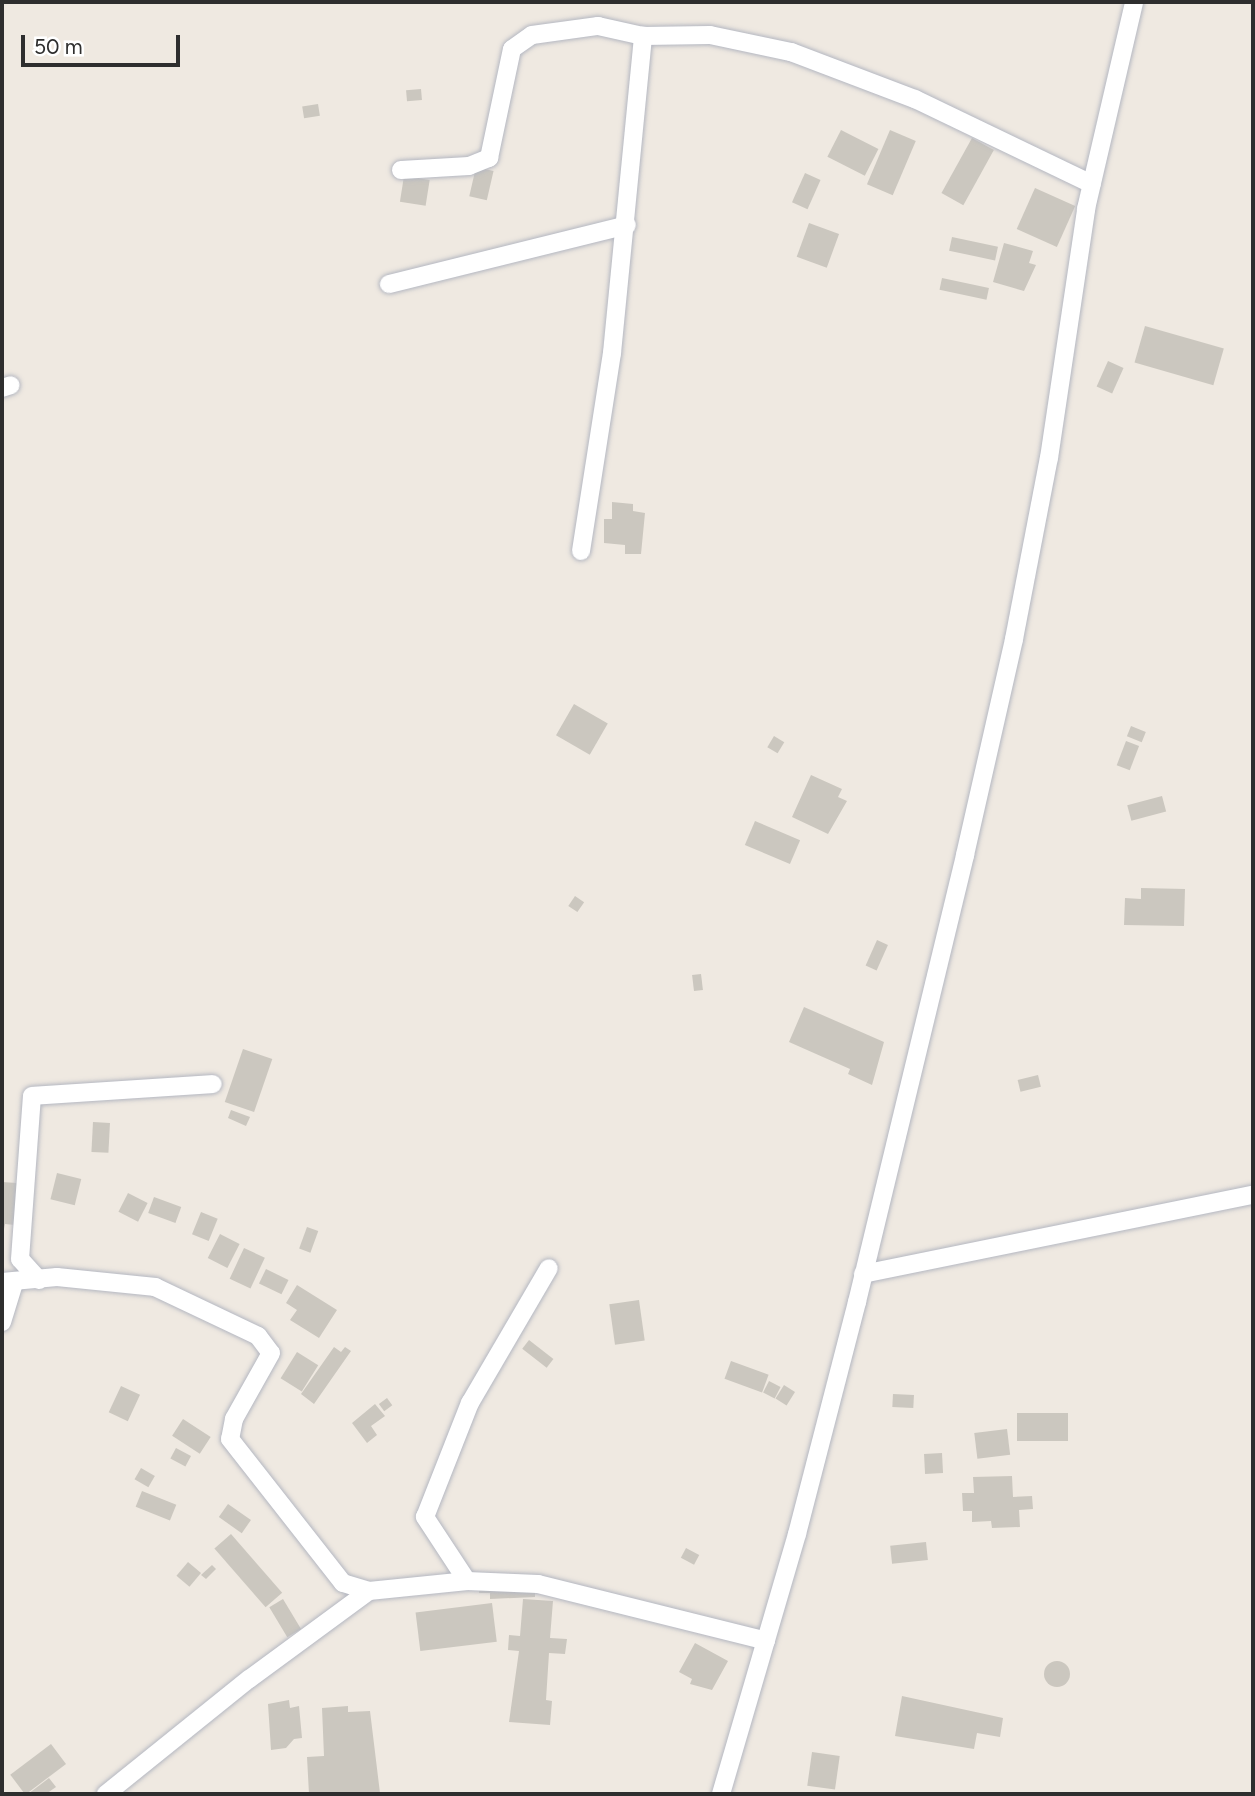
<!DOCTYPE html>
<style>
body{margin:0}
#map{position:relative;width:1255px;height:1796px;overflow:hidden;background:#efe9e1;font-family:Figtree,sans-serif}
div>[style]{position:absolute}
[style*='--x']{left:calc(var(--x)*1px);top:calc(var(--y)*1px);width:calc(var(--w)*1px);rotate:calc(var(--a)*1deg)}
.building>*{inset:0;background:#cbc7bf;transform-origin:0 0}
.round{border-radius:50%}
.roads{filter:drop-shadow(0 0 2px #b4b7c1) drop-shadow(0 0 2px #b4b7c1)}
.minor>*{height:18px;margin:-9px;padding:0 9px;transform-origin:9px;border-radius:9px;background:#fff}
span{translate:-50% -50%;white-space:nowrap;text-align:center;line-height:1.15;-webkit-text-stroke:6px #fff;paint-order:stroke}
.frame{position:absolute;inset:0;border:4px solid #2e2e2e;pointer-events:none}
.scale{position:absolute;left:21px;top:35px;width:159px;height:32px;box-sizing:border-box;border:4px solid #2e2e2e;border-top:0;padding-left:9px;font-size:21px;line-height:24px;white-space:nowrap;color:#2e2e2e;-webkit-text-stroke:5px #fff;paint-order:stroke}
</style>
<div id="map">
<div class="building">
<div style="left:421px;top:89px;width:11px;height:15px;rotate:85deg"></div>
<div style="left:318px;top:104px;width:12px;height:16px;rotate:81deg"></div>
<div style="left:841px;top:130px;width:42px;height:30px;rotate:27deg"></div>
<div style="left:890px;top:130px;width:28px;height:59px;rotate:23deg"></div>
<div style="left:972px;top:138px;width:25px;height:63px;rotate:29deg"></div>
<div style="left:476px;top:167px;width:18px;height:30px;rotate:13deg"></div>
<div style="left:805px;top:173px;width:17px;height:32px;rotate:24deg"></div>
<div style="left:404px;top:176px;width:26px;height:26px;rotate:9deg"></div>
<div style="left:1035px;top:188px;width:44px;height:45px;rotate:24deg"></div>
<div style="left:809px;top:223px;width:32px;height:36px;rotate:20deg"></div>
<div style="left:952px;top:237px;width:47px;height:14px;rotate:12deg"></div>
<div style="clip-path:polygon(1004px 243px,1033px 251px,1029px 263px,1036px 265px,1024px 291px,993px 282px)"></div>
<div style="left:942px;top:278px;width:48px;height:12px;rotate:12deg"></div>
<div style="left:1145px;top:326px;width:82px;height:38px;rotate:16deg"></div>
<div style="left:1108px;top:361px;width:17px;height:28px;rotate:24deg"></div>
<div style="clip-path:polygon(612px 502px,633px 504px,633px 511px,645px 513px,641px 554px,625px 554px,625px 545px,604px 543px,604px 519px,612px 519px)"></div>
<div style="left:574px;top:704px;width:39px;height:36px;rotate:30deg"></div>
<div style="left:1131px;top:726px;width:16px;height:11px;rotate:22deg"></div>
<div style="left:774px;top:736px;width:12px;height:13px;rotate:31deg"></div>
<div style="left:1126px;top:741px;width:14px;height:26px;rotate:21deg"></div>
<div style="clip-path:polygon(811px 775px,842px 789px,838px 797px,847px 801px,828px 834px,792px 817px)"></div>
<div style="left:1162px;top:796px;width:16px;height:36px;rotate:75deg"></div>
<div style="left:755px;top:821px;width:49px;height:26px;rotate:23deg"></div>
<div style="clip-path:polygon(1141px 888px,1185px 889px,1184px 926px,1124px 925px,1125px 898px,1141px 899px)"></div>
<div style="left:575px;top:896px;width:11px;height:12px;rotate:34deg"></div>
<div style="left:877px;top:940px;width:12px;height:28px;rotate:24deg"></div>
<div style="left:701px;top:974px;width:16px;height:9px;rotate:83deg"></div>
<div style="clip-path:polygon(804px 1007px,884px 1042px,872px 1085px,848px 1074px,850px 1069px,789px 1042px)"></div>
<div style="left:243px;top:1049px;width:31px;height:56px;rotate:19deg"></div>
<div style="left:1038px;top:1075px;width:12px;height:21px;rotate:76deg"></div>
<div style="clip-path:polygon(231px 1110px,250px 1117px,246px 1126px,228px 1118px)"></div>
<div style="left:93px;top:1122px;width:17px;height:30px;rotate:3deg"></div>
<div style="left:57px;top:1173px;width:25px;height:27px;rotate:14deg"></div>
<div style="clip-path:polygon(2px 1182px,17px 1183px,15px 1225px,5px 1224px,4px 1229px)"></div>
<div style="left:128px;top:1193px;width:22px;height:21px;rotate:27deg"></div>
<div style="left:154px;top:1197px;width:29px;height:17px;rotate:20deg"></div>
<div style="left:201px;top:1212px;width:18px;height:24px;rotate:22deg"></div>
<div style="left:307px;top:1227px;width:12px;height:23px;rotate:20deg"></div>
<div style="left:220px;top:1234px;width:22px;height:27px;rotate:27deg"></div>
<div style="left:244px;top:1248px;width:23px;height:34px;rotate:25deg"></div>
<div style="left:266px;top:1269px;width:25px;height:16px;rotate:26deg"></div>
<div style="clip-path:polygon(297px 1285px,337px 1310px,319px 1338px,290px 1320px,297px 1310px,286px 1303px)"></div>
<div style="left:639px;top:1300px;width:41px;height:30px;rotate:82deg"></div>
<div style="left:529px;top:1340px;width:31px;height:11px;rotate:38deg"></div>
<div style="clip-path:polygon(334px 1347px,341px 1352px,345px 1347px,351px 1351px,314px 1404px,301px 1394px)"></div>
<div style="left:297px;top:1352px;width:25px;height:31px;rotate:32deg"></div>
<div style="left:731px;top:1361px;width:40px;height:19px;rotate:20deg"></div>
<div style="left:769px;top:1381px;width:13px;height:13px;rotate:27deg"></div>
<div style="left:784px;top:1385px;width:13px;height:16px;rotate:32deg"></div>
<div style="left:121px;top:1386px;width:21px;height:29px;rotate:25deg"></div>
<div style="left:893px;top:1394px;width:21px;height:13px;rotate:3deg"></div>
<div style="left:387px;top:1398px;width:9px;height:10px;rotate:54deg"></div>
<div style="clip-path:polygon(375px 1404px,385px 1416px,371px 1426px,377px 1435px,367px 1443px,352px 1423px)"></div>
<div style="left:1017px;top:1413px;width:51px;height:28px"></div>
<div style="left:183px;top:1419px;width:33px;height:20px;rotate:33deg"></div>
<div style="left:1007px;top:1429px;width:26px;height:33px;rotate:83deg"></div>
<div style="left:176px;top:1448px;width:17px;height:12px;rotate:28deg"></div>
<div style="left:942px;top:1453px;width:20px;height:18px;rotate:87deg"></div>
<div style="left:141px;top:1468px;width:16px;height:13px;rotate:30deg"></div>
<div style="clip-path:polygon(1012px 1476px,1013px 1497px,1032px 1496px,1033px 1509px,1019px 1510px,1020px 1527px,992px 1528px,991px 1521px,972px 1522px,972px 1511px,963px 1511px,962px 1493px,974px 1493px,973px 1477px)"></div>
<div style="left:142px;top:1491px;width:37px;height:17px;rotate:22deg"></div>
<div style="left:228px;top:1504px;width:28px;height:16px;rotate:35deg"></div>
<div style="left:231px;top:1534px;width:78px;height:22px;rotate:49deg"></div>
<div style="left:926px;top:1542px;width:18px;height:36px;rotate:84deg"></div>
<div style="left:686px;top:1548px;width:15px;height:11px;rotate:28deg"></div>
<div style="left:188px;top:1562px;width:17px;height:18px;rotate:40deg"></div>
<div style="clip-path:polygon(212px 1565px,216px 1569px,206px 1579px,201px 1575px)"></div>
<div style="clip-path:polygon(479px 1584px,535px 1587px,535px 1597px,490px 1599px,490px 1593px,479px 1593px)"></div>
<div style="left:283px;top:1599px;width:35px;height:16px;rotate:59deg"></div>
<div style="clip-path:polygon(523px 1599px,553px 1601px,550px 1638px,567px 1639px,565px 1654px,549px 1653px,546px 1700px,552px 1701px,550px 1725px,509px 1722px,519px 1651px,508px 1650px,509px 1635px,520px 1636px)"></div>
<div style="left:492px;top:1603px;width:39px;height:77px;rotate:83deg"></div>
<div style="clip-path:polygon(695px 1643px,728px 1661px,712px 1690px,690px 1684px,692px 1679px,679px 1672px)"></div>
<div class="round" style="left:1044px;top:1661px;width:26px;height:26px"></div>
<div style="clip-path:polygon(902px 1696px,1003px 1718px,1000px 1737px,977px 1733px,974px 1749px,895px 1736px)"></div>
<div style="clip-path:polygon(289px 1700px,290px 1708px,299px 1706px,302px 1738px,294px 1739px,286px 1748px,271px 1750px,268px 1704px)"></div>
<div style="clip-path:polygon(348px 1706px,348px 1712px,370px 1711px,380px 1793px,309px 1794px,307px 1757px,324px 1756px,322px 1708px)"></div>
<div style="left:51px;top:1744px;width:25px;height:51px;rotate:53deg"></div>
<div style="left:812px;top:1752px;width:28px;height:34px;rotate:8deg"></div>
<div style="clip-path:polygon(49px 1778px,56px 1787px,46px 1794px,28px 1794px)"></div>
</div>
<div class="roads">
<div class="minor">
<div style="--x:401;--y:170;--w:68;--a:-3.4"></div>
<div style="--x:469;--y:166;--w:22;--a:-22"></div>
<div style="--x:489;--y:158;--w:111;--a:-78.1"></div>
<div style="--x:512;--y:49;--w:24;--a:-35"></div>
<div style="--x:532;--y:35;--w:67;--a:-7.8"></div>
<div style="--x:598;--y:26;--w:46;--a:12.5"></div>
<div style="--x:389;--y:284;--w:245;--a:-13.9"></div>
<div style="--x:2;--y:388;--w:9;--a:-18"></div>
<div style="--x:581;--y:551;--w:200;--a:-81.1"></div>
<div style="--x:612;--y:353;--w:319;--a:-84.4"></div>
<div style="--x:643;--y:36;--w:67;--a:-0.9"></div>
<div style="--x:710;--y:35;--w:83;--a:11.9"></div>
<div style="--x:791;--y:52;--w:133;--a:20.8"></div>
<div style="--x:915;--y:99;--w:196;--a:25.7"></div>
<div style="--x:863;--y:1274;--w:398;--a:-11.5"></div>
<div style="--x:39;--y:1280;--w:28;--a:-132"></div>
<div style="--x:20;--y:1259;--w:163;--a:-85.8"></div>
<div style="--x:32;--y:1096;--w:181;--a:-3.8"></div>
<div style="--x:2;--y:1282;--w:55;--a:-5.2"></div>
<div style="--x:57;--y:1277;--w:99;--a:5.8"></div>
<div style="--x:155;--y:1287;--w:114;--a:25.4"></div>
<div style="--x:258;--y:1336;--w:21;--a:53"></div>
<div style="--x:271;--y:1353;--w:76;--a:119.3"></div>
<div style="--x:234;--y:1419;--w:20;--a:101"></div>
<div style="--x:230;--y:1439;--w:183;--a:51.9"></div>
<div style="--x:343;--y:1583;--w:27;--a:17"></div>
<div style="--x:369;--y:1591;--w:149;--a:143.7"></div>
<div style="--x:249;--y:1679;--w:184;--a:141.2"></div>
<div style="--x:2;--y:1322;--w:41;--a:-72.9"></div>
<div style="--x:467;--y:1581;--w:77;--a:-123.3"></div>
<div style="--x:425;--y:1517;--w:123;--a:-68.5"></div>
<div style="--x:470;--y:1403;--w:156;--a:-59.7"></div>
<div style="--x:369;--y:1591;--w:99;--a:-5.8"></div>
<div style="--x:467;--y:1581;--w:71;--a:2.4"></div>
<div style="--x:538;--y:1584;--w:235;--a:14"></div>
<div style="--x:721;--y:1794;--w:271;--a:-73.7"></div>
<div style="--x:797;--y:1534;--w:240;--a:-75.5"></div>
<div style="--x:857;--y:1302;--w:460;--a:-76.4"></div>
<div style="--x:965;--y:855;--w:221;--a:-77.2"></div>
<div style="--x:1014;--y:639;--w:184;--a:-79.1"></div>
<div style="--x:1049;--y:458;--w:252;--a:-81.5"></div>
<div style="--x:1086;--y:209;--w:212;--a:-76.9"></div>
</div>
</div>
<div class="frame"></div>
<div class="scale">50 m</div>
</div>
